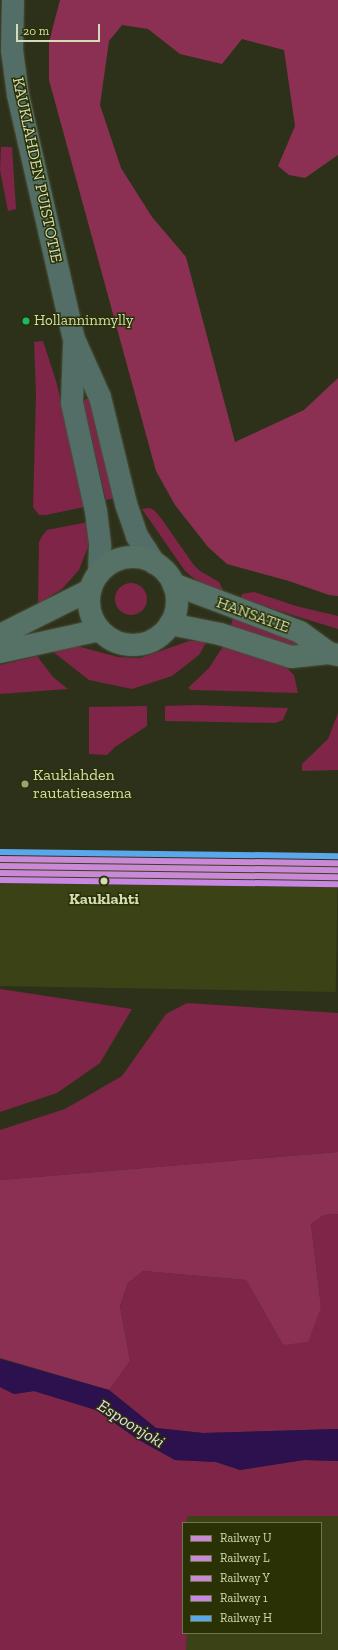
<!DOCTYPE html>
<style>
body{margin:0}
#map{position:relative;width:338px;height:1650px;overflow:hidden;background:#2e311a;font-family:"Zilla Slab",serif}
div>[style]{position:absolute}
[style*='--x']{left:calc(var(--x)*1px);top:calc(var(--y)*1px);width:calc(var(--w)*1px);rotate:calc(var(--a)*1deg)}
.built>*{inset:0;background:#3a4216;transform-origin:0 0}
.green>*{inset:0;background:#7e2548}
.round{border-radius:50%}
.forest>*{inset:0;background:#8b3053}
.water>*{inset:0;background:#2d104e}
.roads{filter:drop-shadow(0 0 1px #4a4e38) drop-shadow(0 0 1px #4a4e38)}
.tertiary>*{height:22px;margin:-11px;padding:0 11px;transform-origin:11px;border-radius:11px;background:#526e66}
.secondary>*{height:22px;margin:-11px;padding:0 11px;transform-origin:11px;border-radius:11px;background:#567266}
.secondary>.ring{margin:-11px;padding:0;box-sizing:content-box;background:none;border:22px solid #567266;border-radius:50%}
.rail-1>*{height:6px;margin:-3px;padding:0 3px;transform-origin:3px;border-radius:3px;background:#ca89d6}
.rail-2>*{height:6px;margin:-3px;padding:0 3px;transform-origin:3px;border-radius:3px;background:#ca89d6}
.rail-3>*{height:6px;margin:-3px;padding:0 3px;transform-origin:3px;border-radius:3px;background:#ca89d6}
.rail-4>*{height:6px;margin:-3px;padding:0 3px;transform-origin:3px;border-radius:3px;background:#c787e3}
.rail-5>*{height:6px;margin:-3px;padding:0 3px;transform-origin:3px;border-radius:3px;background:#5aa8eb}
.dots>*{width:11px;height:11px;translate:-50% -50%;box-sizing:border-box;border:2px solid #2a3104;border-radius:50%}
span{translate:-50% -50%;white-space:nowrap;text-align:center;line-height:1.15;-webkit-text-stroke:3px #2a3104;paint-order:stroke}
.bus-label{font-size:15px;color:#d3ddb5}
.left{translate:0 -50%;text-align:left}
.street-label{font-size:16px;color:#d3ddb5}
.poi-label{font-size:16px;color:#d3ddb5}
.stop-label{font-size:16px;color:#d3ddb5;font-weight:700}
.water-label{font-size:17px;color:#e3dbf5;font-style:italic}
.legend{position:absolute;left:182px;top:1522px;width:140px;height:112px;box-sizing:border-box;background:#2a3104;border:1px solid #6e764b;margin:0;padding:5px 7px;list-style:none;font-size:12px;color:#d3ddb5}
.legend li{display:flex;align-items:center;gap:8px;height:20px}
.legend b{width:20px;border:1px solid #6e764b}
.scale{position:absolute;left:16px;top:24px;width:84px;height:18px;box-sizing:border-box;border:2px solid #d3ddb5;border-top:0;padding-left:5px;font-size:12px;line-height:14px;white-space:nowrap;color:#d3ddb5;-webkit-text-stroke:3px #2a3104;paint-order:stroke}
</style>
<div id="map">
<div class="built">
<div style="left:0;top:856px;width:338px;height:130px;rotate:1deg"></div>
<div style="clip-path:polygon(188px 1516px,338px 1516px,338px 1650px,186px 1650px,187px 1633px,321px 1633px,321px 1523px,187px 1523px)"></div>
</div>
<div class="green">
<div style="clip-path:polygon(1px 147px,12px 147px,16px 209px,8px 211px,0 170px)"></div>
<div style="clip-path:polygon(43px 341px,57px 384px,84px 507px,46px 515px,39px 515px,33px 507px,36px 395px,34px 342px)"></div>
<div style="clip-path:polygon(89px 397px,115px 498px,106px 500px,83px 401px)"></div>
<div style="clip-path:polygon(149px 508px,154px 510px,161px 518px,193px 564px,200px 571px,219px 582px,224px 592px,202px 585px,185px 571px,142px 509px)"></div>
<div style="clip-path:polygon(88px 522px,88px 547px,79px 570px,62px 589px,38px 604px,39px 542px,42px 536px,47px 530px)"></div>
<div class="round" style="left:115px;top:583px;width:32px;height:32px"></div>
<div style="clip-path:polygon(254px 592px,296px 606px,338px 616px,338px 629px,240px 599px,242px 594px)"></div>
<div style="clip-path:polygon(233px 618px,297px 642px,295px 646px,289px 646px,230px 628px)"></div>
<div style="clip-path:polygon(189px 641px,207px 641px,199px 655px,172px 676px,132px 689px,89px 680px,52px 651px,77px 646px,118px 657px,140px 658px)"></div>
<div style="clip-path:polygon(224px 645px,284px 665px,294px 675px,298px 693px,191px 690px,188px 688px,209px 668px)"></div>
<div style="clip-path:polygon(37px 656px,53px 677px,68px 689px,0 694px,0 665px)"></div>
<div style="clip-path:polygon(147px 706px,147px 726px,115px 747px,107px 755px,89px 754px,89px 707px)"></div>
<div style="clip-path:polygon(165px 706px,195px 705px,288px 708px,283px 720px,275px 723px,165px 721px)"></div>
<div style="clip-path:polygon(338px 713px,338px 770px,302px 771px,302px 764px,328px 739px)"></div>
<div style="clip-path:polygon(0 989px,132px 1009px,100px 1063px,57px 1093px,0 1112px)"></div>
<div style="clip-path:polygon(187px 1003px,338px 1013px,338px 1152px,0 1180px,0 1130px,65px 1109px,122px 1076px,166px 1014px)"></div>
<div style="clip-path:polygon(338px 1214px,338px 1429px,203px 1433px,156px 1428px,109px 1390px,130px 1361px,120px 1306px,128px 1283px,143px 1271px,246px 1280px,283px 1345px,321px 1307px,311px 1224px,324px 1215px)"></div>
<div style="clip-path:polygon(0 1387px,14px 1394px,34px 1391px,96px 1410px,139px 1440px,175px 1460px,216px 1462px,240px 1470px,304px 1460px,338px 1461px,338px 1516px,188px 1516px,187px 1523px,183px 1523px,183px 1633px,187px 1633px,186px 1650px,0 1650px)"></div>
</div>
<div class="forest">
<div style="clip-path:polygon(60px 0,338px 0,338px 155px,305px 178px,289px 175px,278px 166px,295px 126px,284px 50px,242px 39px,222px 64px,180px 54px,148px 29px,122px 25px,109px 41px,100px 105px,121px 168px,152px 217px,186px 257px,235px 442px,304px 410px,338px 378px,338px 596px,329px 595px,289px 581px,227px 564px,208px 547px,175px 505px,156px 471px,49px 80px,49px 42px)"></div>
<div style="clip-path:polygon(338px 1152px,338px 1214px,324px 1215px,311px 1224px,321px 1307px,308px 1342px,283px 1345px,246px 1280px,143px 1271px,128px 1283px,120px 1306px,130px 1361px,109px 1390px,0 1358px,0 1180px)"></div>
</div>
<div class="water">
<div style="clip-path:polygon(0 1359px,109px 1390px,156px 1428px,203px 1433px,338px 1429px,338px 1461px,304px 1460px,240px 1470px,216px 1462px,175px 1460px,139px 1440px,96px 1410px,34px 1391px,14px 1394px,0 1387px)"></div>
</div>
<div class="roads">
<div class="tertiary">
<div style="--x:13;--y:0;--w:50;--a:91.1"></div>
<div style="--x:12;--y:50;--w:45;--a:82.4"></div>
<div style="--x:18;--y:95;--w:250;--a:77.1"></div>
<div style="--x:74;--y:339;--w:64;--a:65.9"></div>
<div style="--x:100;--y:397;--w:110;--a:76.3"></div>
<div style="--x:126;--y:504;--w:34;--a:71"></div>
<div style="--x:137;--y:536;--w:33;--a:57"></div>
<div style="--x:74;--y:345;--w:58;--a:92"></div>
<div style="--x:72;--y:403;--w:111;--a:77.5"></div>
<div style="--x:96;--y:511;--w:35;--a:83"></div>
<div style="--x:100;--y:546;--w:27;--a:92"></div>
</div>
<div class="secondary">
<div class="ring" style="left:89px;top:557px;width:66px;height:66px"></div>
<div style="--x:173;--y:584;--w:136;--a:20.7"></div>
<div style="--x:300;--y:632;--w:36;--a:36"></div>
<div style="--x:170;--y:624;--w:51;--a:11.3"></div>
<div style="--x:220;--y:634;--w:75;--a:17.9"></div>
<div style="--x:291;--y:657;--w:38;--a:-6"></div>
<div style="--x:329;--y:653;--w:9;--a:13"></div>
<div style="--x:0;--y:635;--w:101;--a:-26.6"></div>
<div style="--x:0;--y:652;--w:101;--a:-12.5"></div>
</div>
</div>
<div class="rail-1">
<div style="--x:0;--y:866;--w:338;--a:0.7"></div>
</div>
<div class="rail-2">
<div style="--x:0;--y:873;--w:338;--a:0.7"></div>
</div>
<div class="rail-3">
<div style="--x:0;--y:859;--w:338;--a:0.7"></div>
</div>
<div class="rail-4">
<div style="--x:0;--y:880;--w:338;--a:0.7"></div>
</div>
<div class="rail-5">
<div style="--x:0;--y:852;--w:338;--a:0.7"></div>
</div>
<div class="dots">
<div style="left:26px;top:321px;background:#1ab867"></div>
<div style="left:25px;top:784px;background:#99a17f"></div>
<div style="left:104px;top:881px;background:#d3ddb5"></div>
</div>
<div class="bus-label">
<span class="left" style="left:34px;top:321px">Hollanninmylly</span>
</div>
<div class="street-label">
<span style="left:37px;top:170px;rotate:78deg">KAUKLAHDEN PUISTOTIE</span>
<span style="left:253px;top:615px;rotate:20deg">HANSATIE</span>
</div>
<div class="poi-label">
<span class="left" style="left:33px;top:784px">Kauklahden<br>rautatieasema</span>
</div>
<div class="stop-label">
<span style="left:104px;top:899px">Kauklahti</span>
</div>
<div class="water-label">
<span style="left:131px;top:1424px;rotate:32deg">Espoonjoki</span>
</div>
<ul class="legend">
<li><b style="height:5px;background:#ca89d6"></b>Railway U</li>
<li><b style="height:5px;background:#ca89d6"></b>Railway L</li>
<li><b style="height:5px;background:#ca89d6"></b>Railway Y</li>
<li><b style="height:5px;background:#c787e3"></b>Railway 1</li>
<li><b style="height:5px;background:#5aa8eb"></b>Railway H</li>
</ul>
<div class="scale">20 m</div>
</div>
